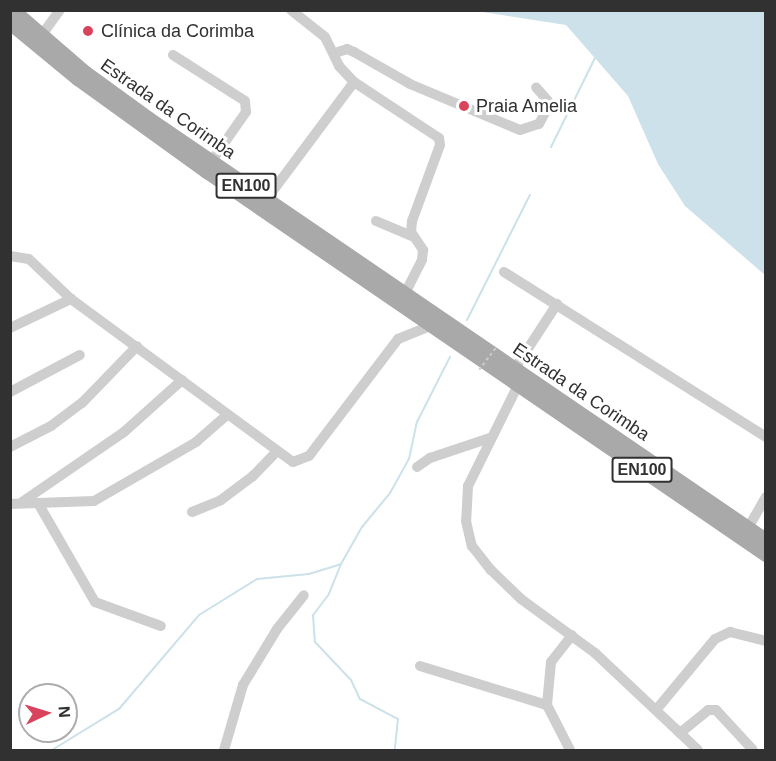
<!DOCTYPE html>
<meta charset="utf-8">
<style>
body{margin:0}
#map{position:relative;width:776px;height:761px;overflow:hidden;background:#fff;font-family:Helvetica,sans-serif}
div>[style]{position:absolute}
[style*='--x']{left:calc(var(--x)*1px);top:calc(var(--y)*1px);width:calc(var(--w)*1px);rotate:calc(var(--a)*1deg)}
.water>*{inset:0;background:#cce1e9}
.stream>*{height:2px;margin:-1px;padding:0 1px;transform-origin:1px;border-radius:1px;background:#cce1e9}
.minor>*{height:10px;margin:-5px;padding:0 5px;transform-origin:5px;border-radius:5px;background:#cecece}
.major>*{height:14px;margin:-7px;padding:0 7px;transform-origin:7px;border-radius:7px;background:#a9a9a9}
.path-bridge>*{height:1.5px;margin-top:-0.75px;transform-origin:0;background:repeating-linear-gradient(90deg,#cbcbcb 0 3px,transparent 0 6px)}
.dots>*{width:16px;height:16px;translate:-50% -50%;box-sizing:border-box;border:3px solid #fff;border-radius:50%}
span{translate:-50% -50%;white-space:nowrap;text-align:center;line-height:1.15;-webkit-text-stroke:6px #fff;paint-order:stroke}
.shield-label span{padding:2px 4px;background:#fff;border:2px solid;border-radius:4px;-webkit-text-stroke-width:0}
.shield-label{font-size:16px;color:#313131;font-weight:700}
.poi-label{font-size:18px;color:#313131}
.left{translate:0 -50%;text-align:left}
.street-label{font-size:18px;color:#313131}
.frame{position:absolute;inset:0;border:12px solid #313131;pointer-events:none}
.north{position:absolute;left:18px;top:683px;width:60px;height:60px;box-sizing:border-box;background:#fff;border:2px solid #adadad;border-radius:50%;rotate:86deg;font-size:16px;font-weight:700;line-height:24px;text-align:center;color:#313131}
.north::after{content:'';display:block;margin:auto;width:21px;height:27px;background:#d9435d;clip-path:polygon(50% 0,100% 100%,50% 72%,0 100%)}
</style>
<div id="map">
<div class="water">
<div style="clip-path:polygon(476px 11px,765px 11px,765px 275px,685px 206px,658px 164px,628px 96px,566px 25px)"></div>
</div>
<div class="stream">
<div style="--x:551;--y:147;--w:99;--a:-63.7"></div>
<div style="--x:467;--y:320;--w:140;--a:-63.3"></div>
<div style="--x:341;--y:564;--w:32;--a:112"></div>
<div style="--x:329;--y:594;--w:26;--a:127"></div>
<div style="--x:313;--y:615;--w:27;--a:86"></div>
<div style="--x:315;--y:642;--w:52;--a:46.5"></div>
<div style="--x:351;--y:680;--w:21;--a:65"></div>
<div style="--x:360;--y:699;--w:43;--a:27.8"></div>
<div style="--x:398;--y:719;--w:31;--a:96"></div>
<div style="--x:52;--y:750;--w:79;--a:-31.5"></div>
<div style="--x:119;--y:709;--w:123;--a:-49.6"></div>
<div style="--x:199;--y:615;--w:68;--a:-31.8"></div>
<div style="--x:257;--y:579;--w:52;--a:-5.5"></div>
<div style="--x:309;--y:574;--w:34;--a:-17"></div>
<div style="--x:341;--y:564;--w:43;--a:-60.4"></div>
<div style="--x:362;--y:527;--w:44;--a:-50.5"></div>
<div style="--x:390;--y:493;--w:39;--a:-61"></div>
<div style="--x:409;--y:459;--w:38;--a:-78"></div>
<div style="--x:417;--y:422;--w:73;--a:-63.1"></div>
</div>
<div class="minor">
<div style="--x:291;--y:10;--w:43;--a:38.5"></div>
<div style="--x:325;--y:37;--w:32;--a:64"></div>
<div style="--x:339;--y:66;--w:22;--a:47"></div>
<div style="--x:354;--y:82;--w:102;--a:33.4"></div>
<div style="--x:439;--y:138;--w:7;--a:82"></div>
<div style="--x:440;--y:145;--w:81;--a:110.2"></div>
<div style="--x:412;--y:221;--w:11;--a:95"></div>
<div style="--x:411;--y:232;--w:22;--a:56"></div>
<div style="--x:423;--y:250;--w:10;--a:96"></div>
<div style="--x:422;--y:260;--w:38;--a:117"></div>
<div style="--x:41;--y:36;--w:32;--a:-54"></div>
<div style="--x:335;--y:53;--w:13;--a:-18"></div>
<div style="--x:347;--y:49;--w:8;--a:23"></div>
<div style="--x:354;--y:52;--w:64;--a:29.7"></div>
<div style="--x:410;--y:84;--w:119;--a:22.7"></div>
<div style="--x:520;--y:130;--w:20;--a:-18"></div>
<div style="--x:539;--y:124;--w:17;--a:-62"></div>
<div style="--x:547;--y:109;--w:8;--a:-83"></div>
<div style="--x:548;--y:101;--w:18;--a:-131"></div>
<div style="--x:173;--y:55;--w:85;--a:32.6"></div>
<div style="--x:245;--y:101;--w:11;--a:85"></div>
<div style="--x:246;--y:112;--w:61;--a:125"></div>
<div style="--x:266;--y:200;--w:147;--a:-53.3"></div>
<div style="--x:376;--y:221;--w:41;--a:22.8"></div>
<div style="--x:10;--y:256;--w:19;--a:9"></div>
<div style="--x:29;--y:259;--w:58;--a:43.6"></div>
<div style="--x:504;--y:272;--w:310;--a:32.2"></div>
<div style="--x:10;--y:328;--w:68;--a:-25.4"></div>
<div style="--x:71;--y:299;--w:275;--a:36.3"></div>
<div style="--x:293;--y:462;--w:17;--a:-21"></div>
<div style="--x:309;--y:456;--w:147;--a:-52.7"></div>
<div style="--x:398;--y:339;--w:35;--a:-22"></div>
<div style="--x:514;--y:370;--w:79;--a:-56.9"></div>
<div style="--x:518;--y:385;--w:113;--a:116.3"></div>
<div style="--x:468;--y:486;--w:35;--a:93"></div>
<div style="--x:466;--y:521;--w:26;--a:77"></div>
<div style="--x:472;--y:546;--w:31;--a:52"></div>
<div style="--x:491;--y:570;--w:42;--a:44"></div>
<div style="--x:521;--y:599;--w:92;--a:36.1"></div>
<div style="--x:595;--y:653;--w:141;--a:43.3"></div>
<div style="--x:10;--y:392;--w:79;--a:-27.9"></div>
<div style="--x:10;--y:447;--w:46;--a:-27.1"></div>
<div style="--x:51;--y:426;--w:39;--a:-37"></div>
<div style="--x:82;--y:403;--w:79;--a:-46"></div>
<div style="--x:417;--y:467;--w:16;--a:-35"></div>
<div style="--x:430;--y:458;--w:63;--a:-18.4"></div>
<div style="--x:22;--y:502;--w:124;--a:-34.5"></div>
<div style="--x:124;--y:432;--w:78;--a:-41.9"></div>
<div style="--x:38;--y:503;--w:114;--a:60.1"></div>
<div style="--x:95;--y:602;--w:70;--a:20"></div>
<div style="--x:10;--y:504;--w:84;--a:-2"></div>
<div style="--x:94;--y:501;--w:118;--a:-30"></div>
<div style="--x:196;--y:442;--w:41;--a:-41.1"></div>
<div style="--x:192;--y:512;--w:31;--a:-22"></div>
<div style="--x:221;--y:500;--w:40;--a:-37"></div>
<div style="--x:253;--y:476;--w:33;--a:-46"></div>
<div style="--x:748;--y:528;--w:36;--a:-60"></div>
<div style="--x:420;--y:666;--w:133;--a:17.1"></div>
<div style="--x:656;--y:710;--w:92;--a:-50.3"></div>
<div style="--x:715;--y:639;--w:17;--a:-25"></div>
<div style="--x:730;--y:632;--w:37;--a:14"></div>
<div style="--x:680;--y:733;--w:36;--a:-39"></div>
<div style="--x:708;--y:710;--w:8;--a:0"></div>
<div style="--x:716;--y:710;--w:54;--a:47.2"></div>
<div style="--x:224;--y:750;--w:68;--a:-73.7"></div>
<div style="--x:243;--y:685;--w:66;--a:-58.7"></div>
<div style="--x:277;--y:629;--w:43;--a:-51.5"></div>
<div style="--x:570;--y:750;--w:51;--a:-117.1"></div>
<div style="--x:547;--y:705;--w:43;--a:-84.7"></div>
<div style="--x:551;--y:662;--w:34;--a:-52"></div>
</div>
<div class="major">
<div style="--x:13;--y:10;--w:96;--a:40.8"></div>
<div style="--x:86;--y:73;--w:77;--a:36"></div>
<div style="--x:148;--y:118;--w:748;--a:34.33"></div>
<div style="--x:10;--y:23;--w:88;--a:39.5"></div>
<div style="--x:78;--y:79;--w:159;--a:35.8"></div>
<div style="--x:207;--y:172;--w:678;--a:34.42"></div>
</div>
<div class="path-bridge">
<div style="--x:479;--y:370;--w:30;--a:-53"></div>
</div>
<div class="dots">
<div style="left:88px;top:31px;background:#d9435d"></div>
<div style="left:464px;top:106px;background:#d9435d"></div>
</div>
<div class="shield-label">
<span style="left:246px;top:186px">EN100</span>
<span style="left:642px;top:470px">EN100</span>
</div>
<div class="poi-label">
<span class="left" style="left:101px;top:31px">Clínica da Corimba</span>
<span class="left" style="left:476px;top:106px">Praia Amelia</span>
</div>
<div class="street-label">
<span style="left:168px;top:109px;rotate:35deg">Estrada da Corimba</span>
<span style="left:581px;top:392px;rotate:34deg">Estrada da Corimba</span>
</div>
<div class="frame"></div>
<div class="north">N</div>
</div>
